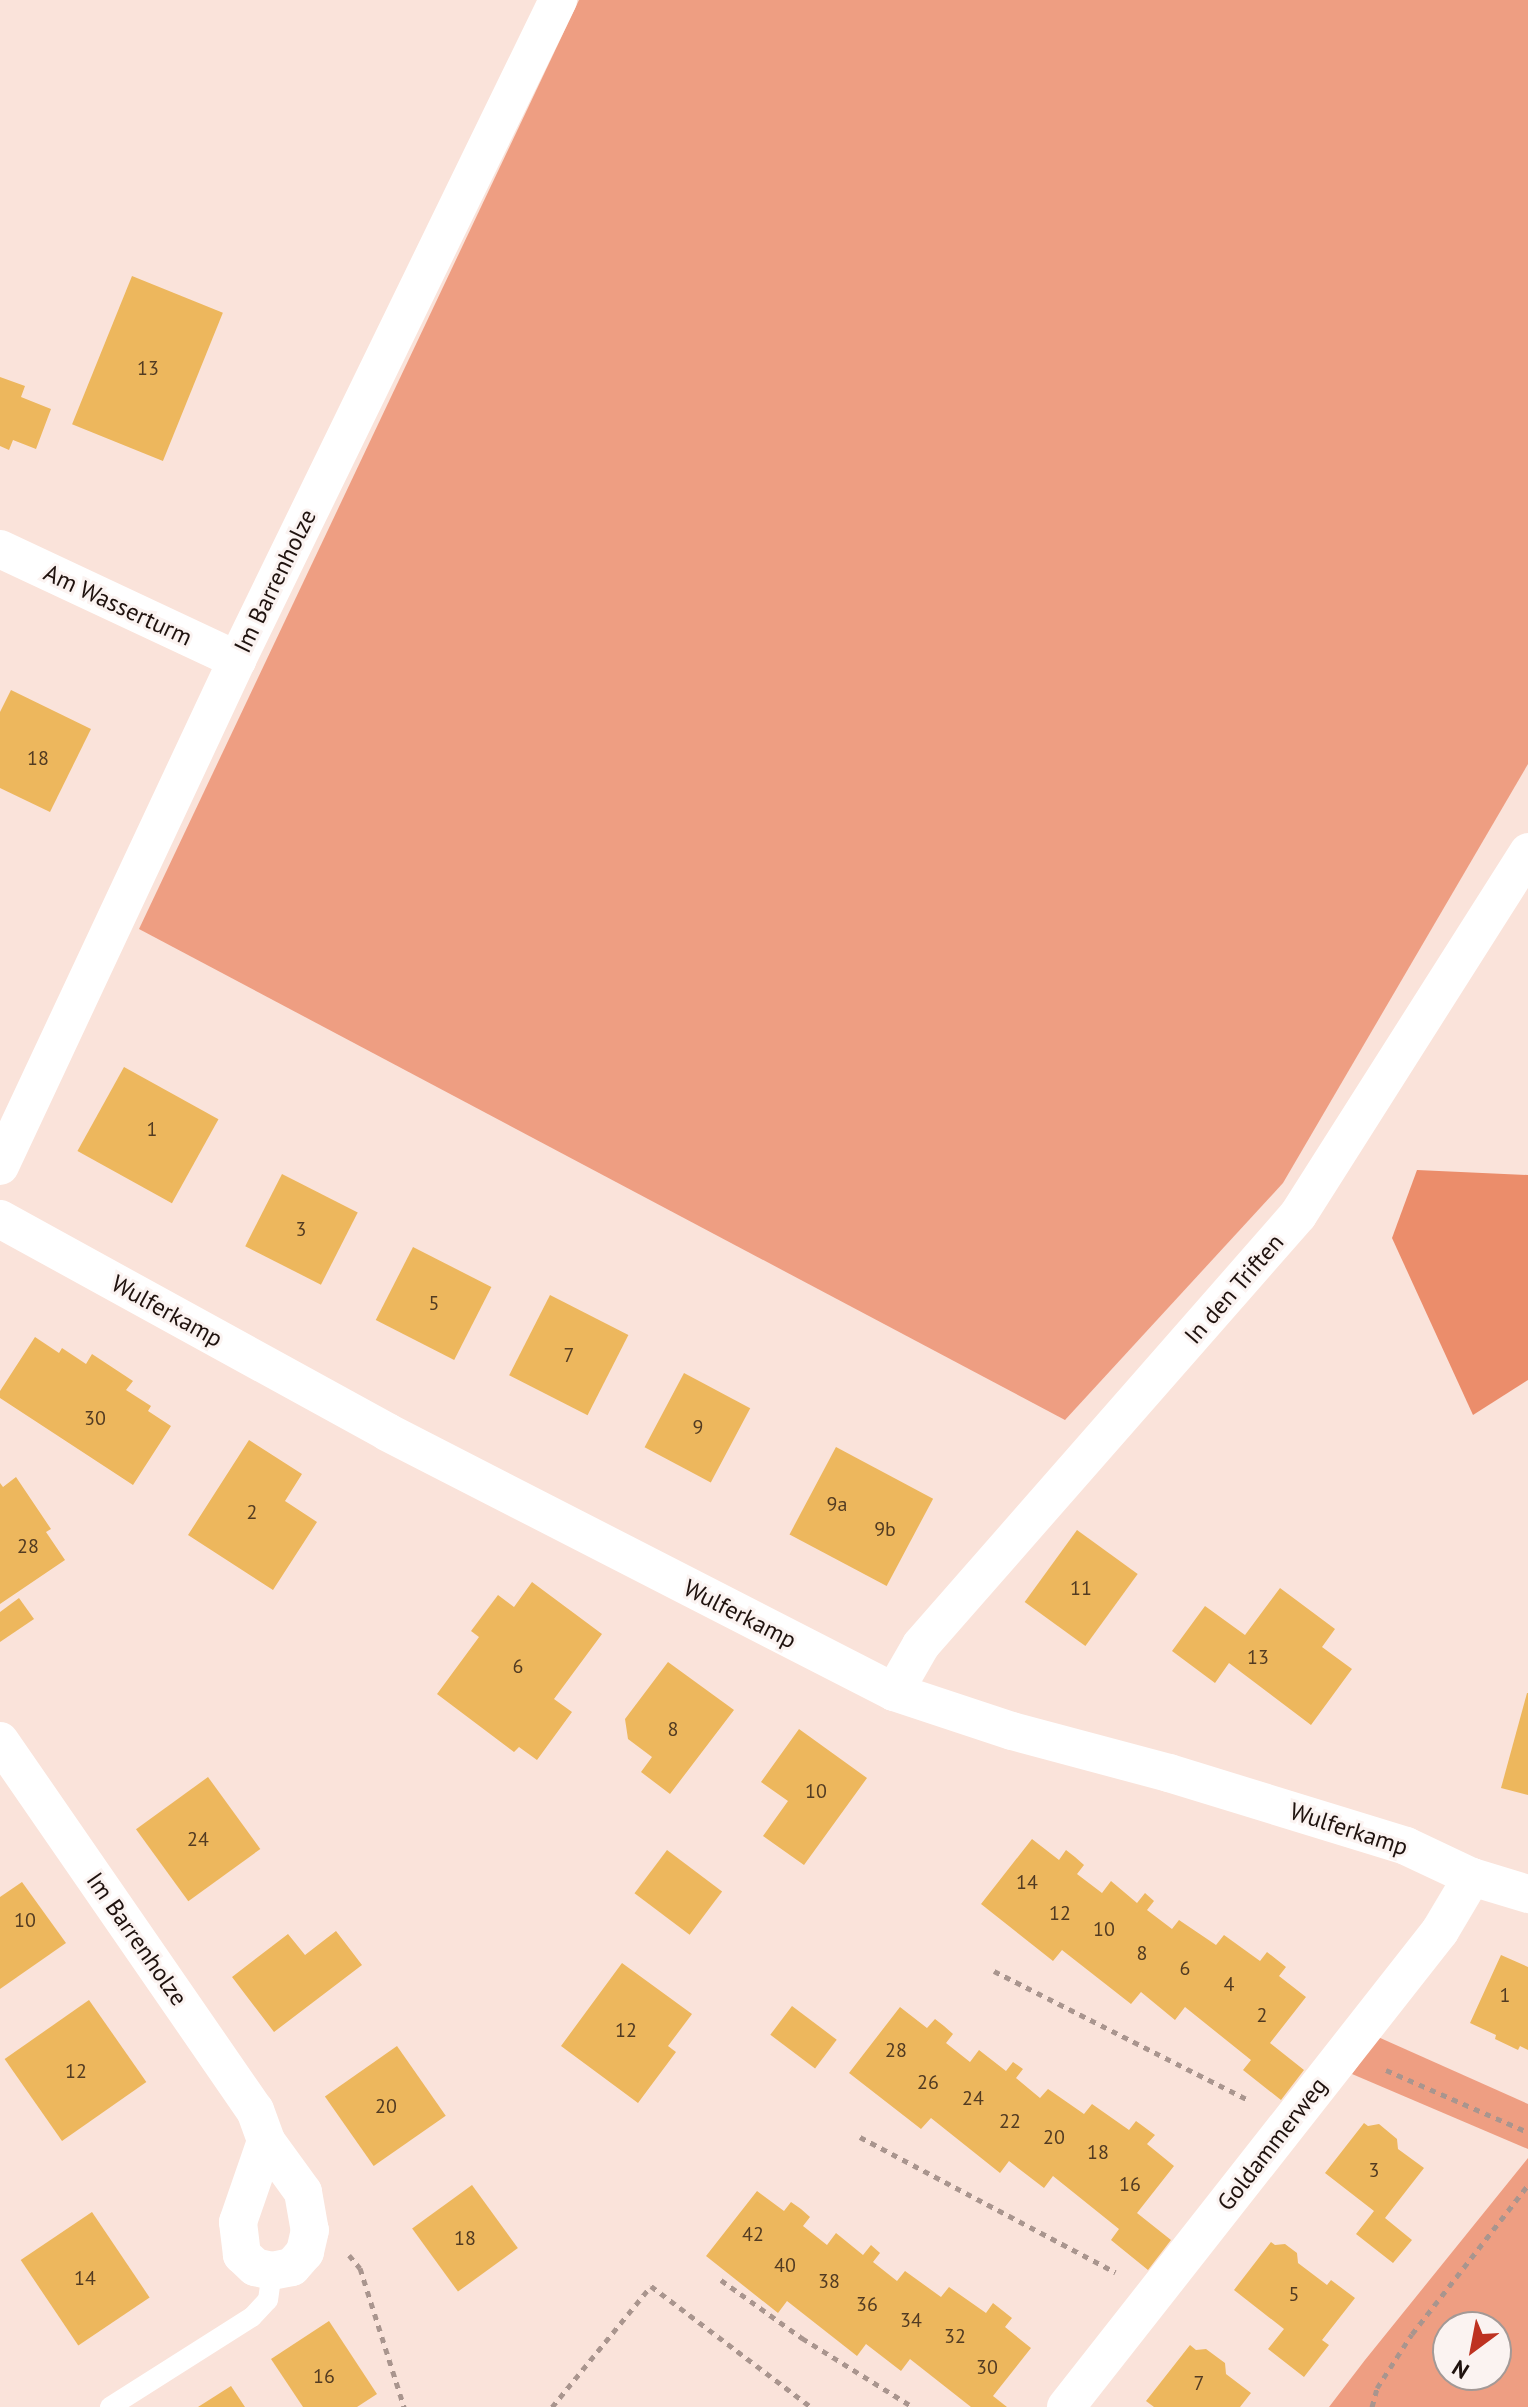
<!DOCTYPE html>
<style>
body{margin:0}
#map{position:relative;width:1528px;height:2407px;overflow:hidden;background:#fae3da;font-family:"PT Sans",sans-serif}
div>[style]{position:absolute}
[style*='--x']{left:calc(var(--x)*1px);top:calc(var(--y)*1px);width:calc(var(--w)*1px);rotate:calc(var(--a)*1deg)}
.green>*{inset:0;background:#ee9e82}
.forest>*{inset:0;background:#eb8d6b}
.building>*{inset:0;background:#edb75d;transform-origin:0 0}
.path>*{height:5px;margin-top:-2.5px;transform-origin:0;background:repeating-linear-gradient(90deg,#a9958e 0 6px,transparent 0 12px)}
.lane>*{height:20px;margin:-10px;padding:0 10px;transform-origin:10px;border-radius:10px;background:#fff}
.street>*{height:38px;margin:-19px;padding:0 19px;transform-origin:19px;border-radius:19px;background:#fff}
span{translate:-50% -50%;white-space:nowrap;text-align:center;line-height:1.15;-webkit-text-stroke:6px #fbf3f1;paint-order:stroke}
.number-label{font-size:20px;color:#523b22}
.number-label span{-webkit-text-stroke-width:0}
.street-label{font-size:24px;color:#1f120e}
.north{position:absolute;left:1432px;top:2311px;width:80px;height:80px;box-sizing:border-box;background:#fbf3f1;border:2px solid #a39996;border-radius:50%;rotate:212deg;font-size:22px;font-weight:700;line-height:32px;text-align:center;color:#1f120e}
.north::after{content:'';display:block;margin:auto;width:28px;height:36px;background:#be3221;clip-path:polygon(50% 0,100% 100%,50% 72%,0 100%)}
</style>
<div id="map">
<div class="green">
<div style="clip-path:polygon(579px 0,1528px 0,1528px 764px,1283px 1183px,1065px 1420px,139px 929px)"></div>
<div style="clip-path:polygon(1378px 2037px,1528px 2104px,1528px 2149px,1352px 2074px)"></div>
<div style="clip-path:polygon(evenodd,1528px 2158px,1528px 2407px,1329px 2407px,1365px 2360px,1528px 2158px,1448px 2327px,1496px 2327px,1496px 2375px,1448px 2375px,1448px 2327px)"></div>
</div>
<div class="forest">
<div style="clip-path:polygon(1417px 1170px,1528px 1175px,1528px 1380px,1473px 1415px,1392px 1238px)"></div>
</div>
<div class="building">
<div style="left:132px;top:276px;width:98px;height:160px;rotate:22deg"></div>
<div style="clip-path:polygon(0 377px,25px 386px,21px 397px,51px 409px,36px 449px,13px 440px,9px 450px,0 446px)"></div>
<div style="clip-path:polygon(11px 690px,91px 729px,50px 812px,0 788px,0 712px)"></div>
<div style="left:124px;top:1067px;width:108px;height:96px;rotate:29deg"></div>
<div style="left:282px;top:1174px;width:85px;height:81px;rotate:27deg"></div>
<div style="left:413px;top:1247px;width:88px;height:82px;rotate:27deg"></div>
<div style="left:550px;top:1295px;width:88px;height:90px;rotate:27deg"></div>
<div style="clip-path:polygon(35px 1337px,59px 1353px,62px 1348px,86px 1364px,92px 1354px,133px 1381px,126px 1390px,151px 1406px,148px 1411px,171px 1426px,133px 1485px,0 1398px,0 1391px)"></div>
<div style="left:684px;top:1373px;width:75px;height:84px;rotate:28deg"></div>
<div style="clip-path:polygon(249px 1440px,302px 1474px,285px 1501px,317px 1522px,273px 1590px,188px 1535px)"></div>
<div style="left:836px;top:1447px;width:110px;height:99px;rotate:28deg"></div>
<div style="clip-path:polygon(16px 1477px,51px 1529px,46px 1532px,65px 1560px,0 1604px,0 1483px,3px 1487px)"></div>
<div style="left:1077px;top:1530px;width:75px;height:89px;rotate:36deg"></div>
<div style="clip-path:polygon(532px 1582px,602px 1634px,554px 1699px,572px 1712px,537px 1760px,519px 1747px,514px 1752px,437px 1694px,479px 1637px,471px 1631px,498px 1595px,514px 1607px)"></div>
<div style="clip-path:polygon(1280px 1588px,1335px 1629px,1322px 1647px,1352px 1669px,1311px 1725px,1229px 1663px,1215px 1683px,1172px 1651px,1205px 1606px,1245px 1635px)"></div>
<div style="clip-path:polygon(19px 1598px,34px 1619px,0 1642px,0 1612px)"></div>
<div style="clip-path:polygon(668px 1662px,734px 1710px,670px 1794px,641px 1772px,652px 1757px,628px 1739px,625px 1719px)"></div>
<div style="clip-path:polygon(1527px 1693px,1528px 1693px,1528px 1795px,1501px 1788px)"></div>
<div style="clip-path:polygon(799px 1729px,867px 1778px,804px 1865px,763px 1836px,788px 1801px,761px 1782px)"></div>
<div style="left:208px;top:1777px;width:89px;height:89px;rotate:54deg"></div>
<div style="clip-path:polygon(1032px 1839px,1059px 1860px,1066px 1850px,1075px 1857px,1084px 1865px,1077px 1874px,1102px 1893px,1111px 1881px,1137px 1903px,1145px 1893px,1154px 1901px,1147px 1910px,1172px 1929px,1179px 1920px,1216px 1945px,1224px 1935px,1260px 1961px,1267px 1952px,1286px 1967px,1279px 1976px,1306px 1997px,1270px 2043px,1304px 2070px,1281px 2100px,1243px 2070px,1251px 2060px,1185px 2007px,1175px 2020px,1141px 1992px,1131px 2004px,1062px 1950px,1053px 1961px,981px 1904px)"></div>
<div style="left:667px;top:1850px;width:69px;height:54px;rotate:37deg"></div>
<div style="clip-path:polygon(22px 1882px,66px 1943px,0 1989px,0 1897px)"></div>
<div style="clip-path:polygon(336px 1931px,362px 1965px,274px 2032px,232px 1977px,288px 1934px,305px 1955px)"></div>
<div style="clip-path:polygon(1501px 1955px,1528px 1967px,1528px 2050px,1520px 2046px,1518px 2050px,1495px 2039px,1496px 2035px,1470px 2023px)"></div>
<div style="clip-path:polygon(622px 1963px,692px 2014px,668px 2046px,676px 2052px,638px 2103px,561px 2046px)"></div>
<div style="left:89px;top:2000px;width:100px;height:103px;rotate:55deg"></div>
<div style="left:792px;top:2006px;width:56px;height:36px;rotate:37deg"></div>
<div style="clip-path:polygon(900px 2007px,927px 2028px,935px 2019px,944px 2026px,953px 2034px,946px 2043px,970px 2062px,979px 2050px,1006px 2071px,1013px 2062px,1023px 2069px,1016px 2078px,1040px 2098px,1048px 2089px,1084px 2114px,1092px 2104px,1129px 2130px,1136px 2121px,1155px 2135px,1147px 2144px,1174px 2166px,1137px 2213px,1171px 2240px,1148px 2270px,1111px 2240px,1119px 2229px,1053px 2176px,1044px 2188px,1009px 2161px,1000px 2173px,931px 2118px,921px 2129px,849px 2073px)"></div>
<div style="left:397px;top:2046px;width:85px;height:88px;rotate:55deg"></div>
<div style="clip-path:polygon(1364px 2123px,1368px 2126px,1379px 2124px,1397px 2139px,1398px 2149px,1424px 2168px,1385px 2218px,1412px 2240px,1393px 2263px,1356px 2234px,1374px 2211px,1325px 2173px)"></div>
<div style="left:472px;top:2185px;width:78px;height:74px;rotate:54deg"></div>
<div style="clip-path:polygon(757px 2191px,784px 2211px,791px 2202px,801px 2209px,810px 2217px,803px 2226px,827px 2245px,836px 2233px,863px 2255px,871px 2245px,880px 2253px,873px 2262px,897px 2281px,905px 2271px,941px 2297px,949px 2287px,986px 2313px,993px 2303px,1012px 2318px,1005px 2327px,1031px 2348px,993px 2396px,1007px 2407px,971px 2407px,910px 2359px,901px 2371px,866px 2344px,857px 2356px,787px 2301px,778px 2313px,706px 2256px)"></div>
<div style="left:92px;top:2212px;width:103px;height:86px;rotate:56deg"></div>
<div style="clip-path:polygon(1271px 2242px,1275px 2245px,1285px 2244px,1297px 2253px,1298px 2263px,1327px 2285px,1331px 2280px,1355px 2298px,1322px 2340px,1329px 2345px,1304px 2377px,1268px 2349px,1284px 2329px,1234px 2290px)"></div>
<div style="clip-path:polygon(329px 2321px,377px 2394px,357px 2407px,303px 2407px,271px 2359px)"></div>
<div style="clip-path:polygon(1190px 2345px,1196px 2350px,1206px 2349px,1225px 2363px,1226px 2374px,1251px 2393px,1240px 2407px,1154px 2407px,1146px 2401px)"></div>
<div style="clip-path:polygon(231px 2386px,245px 2407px,198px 2407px)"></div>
</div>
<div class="path">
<div style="--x:994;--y:1971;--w:287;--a:26.9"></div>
<div style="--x:1386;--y:2070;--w:155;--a:23.6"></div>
<div style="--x:860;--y:2137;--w:289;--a:27.9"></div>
<div style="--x:349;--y:2255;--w:17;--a:50"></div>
<div style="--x:360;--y:2268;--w:146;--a:72.4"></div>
<div style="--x:721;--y:2280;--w:100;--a:35.6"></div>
<div style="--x:802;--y:2338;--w:131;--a:31.9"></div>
<div style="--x:552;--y:2407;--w:156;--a:-50.7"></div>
<div style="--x:651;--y:2286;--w:201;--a:37.1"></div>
<div style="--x:1372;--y:2407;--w:20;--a:-75"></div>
<div style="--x:1377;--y:2388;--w:64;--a:-57.1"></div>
<div style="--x:1412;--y:2334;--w:189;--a:-52.1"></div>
</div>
<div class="lane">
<div style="--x:110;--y:2407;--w:168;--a:-32.4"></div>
<div style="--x:252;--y:2317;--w:23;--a:-47"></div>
<div style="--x:268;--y:2300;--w:29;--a:-82"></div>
</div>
<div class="street">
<div style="--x:0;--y:549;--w:262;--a:25.1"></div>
<div style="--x:0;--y:1166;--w:559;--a:-64.9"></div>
<div style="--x:237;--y:660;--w:734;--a:-64.06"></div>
<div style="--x:0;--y:1219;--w:442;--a:28.8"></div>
<div style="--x:387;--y:1432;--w:570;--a:27.15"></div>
<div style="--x:894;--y:1692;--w:124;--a:18.3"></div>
<div style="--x:1012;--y:1731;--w:163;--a:15"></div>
<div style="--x:1169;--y:1773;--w:248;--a:17.1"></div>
<div style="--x:1406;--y:1846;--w:73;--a:25.2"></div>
<div style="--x:1472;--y:1877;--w:59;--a:16.9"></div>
<div style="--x:894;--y:1692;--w:54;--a:-60.1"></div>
<div style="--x:921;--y:1645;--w:572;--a:-48.76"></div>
<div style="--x:1298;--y:1215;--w:430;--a:-57.6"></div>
<div style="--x:0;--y:1741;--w:449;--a:55.4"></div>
<div style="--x:255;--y:2110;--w:33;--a:70"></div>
<div style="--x:266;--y:2141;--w:63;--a:54"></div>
<div style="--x:303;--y:2192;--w:39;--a:80"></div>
<div style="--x:310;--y:2230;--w:23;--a:103"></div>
<div style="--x:305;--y:2252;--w:20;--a:131"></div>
<div style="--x:292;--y:2267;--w:20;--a:169"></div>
<div style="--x:272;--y:2271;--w:17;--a:-167"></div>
<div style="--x:255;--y:2267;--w:18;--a:-137"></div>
<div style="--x:242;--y:2255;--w:33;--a:-97"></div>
<div style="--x:238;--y:2222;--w:86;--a:-70.9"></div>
<div style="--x:1066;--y:2407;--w:605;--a:-51.84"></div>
<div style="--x:1440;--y:1931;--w:63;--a:-59.3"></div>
</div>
<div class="number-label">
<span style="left:148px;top:368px">13</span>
<span style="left:38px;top:758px">18</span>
<span style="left:152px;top:1129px">1</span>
<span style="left:301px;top:1229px">3</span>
<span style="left:434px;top:1303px">5</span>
<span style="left:569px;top:1355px">7</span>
<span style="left:95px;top:1418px">30</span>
<span style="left:698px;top:1427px">9</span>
<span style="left:837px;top:1504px">9a</span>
<span style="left:252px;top:1512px">2</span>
<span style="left:885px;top:1529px">9b</span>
<span style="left:28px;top:1546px">28</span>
<span style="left:1081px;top:1588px">11</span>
<span style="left:1258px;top:1657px">13</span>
<span style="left:518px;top:1666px">6</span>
<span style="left:673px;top:1729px">8</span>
<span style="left:816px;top:1791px">10</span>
<span style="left:198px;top:1839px">24</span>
<span style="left:1027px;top:1882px">14</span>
<span style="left:1060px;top:1913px">12</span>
<span style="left:25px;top:1920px">10</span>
<span style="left:1104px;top:1929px">10</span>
<span style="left:1142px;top:1953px">8</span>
<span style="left:1185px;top:1968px">6</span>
<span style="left:1229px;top:1984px">4</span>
<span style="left:1505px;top:1995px">1</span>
<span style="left:1262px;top:2015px">2</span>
<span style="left:626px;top:2030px">12</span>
<span style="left:896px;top:2050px">28</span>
<span style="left:76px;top:2071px">12</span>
<span style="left:928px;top:2082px">26</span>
<span style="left:973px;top:2098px">24</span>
<span style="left:386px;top:2106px">20</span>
<span style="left:1010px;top:2121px">22</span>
<span style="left:1054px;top:2137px">20</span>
<span style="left:1098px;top:2152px">18</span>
<span style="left:1374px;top:2170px">3</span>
<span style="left:1130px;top:2184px">16</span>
<span style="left:753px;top:2234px">42</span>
<span style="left:465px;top:2238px">18</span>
<span style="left:785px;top:2265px">40</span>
<span style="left:85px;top:2278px">14</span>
<span style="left:829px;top:2281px">38</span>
<span style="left:1294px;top:2294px">5</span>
<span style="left:867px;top:2304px">36</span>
<span style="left:911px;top:2320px">34</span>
<span style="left:955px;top:2336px">32</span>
<span style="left:987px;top:2367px">30</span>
<span style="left:324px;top:2376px">16</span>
<span style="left:1199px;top:2383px">7</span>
</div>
<div class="street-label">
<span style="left:275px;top:581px;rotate:-64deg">Im Barrenholze</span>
<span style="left:118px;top:605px;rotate:25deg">Am Wasserturm</span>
<span style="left:1234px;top:1289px;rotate:-49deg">In den Triften</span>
<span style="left:167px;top:1311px;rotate:29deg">Wulferkamp</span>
<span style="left:740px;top:1614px;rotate:27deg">Wulferkamp</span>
<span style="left:1349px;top:1829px;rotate:18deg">Wulferkamp</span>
<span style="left:137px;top:1939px;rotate:55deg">Im Barrenholze</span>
<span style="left:1272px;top:2144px;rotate:-52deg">Goldammerweg</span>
</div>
<div class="north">N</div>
</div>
